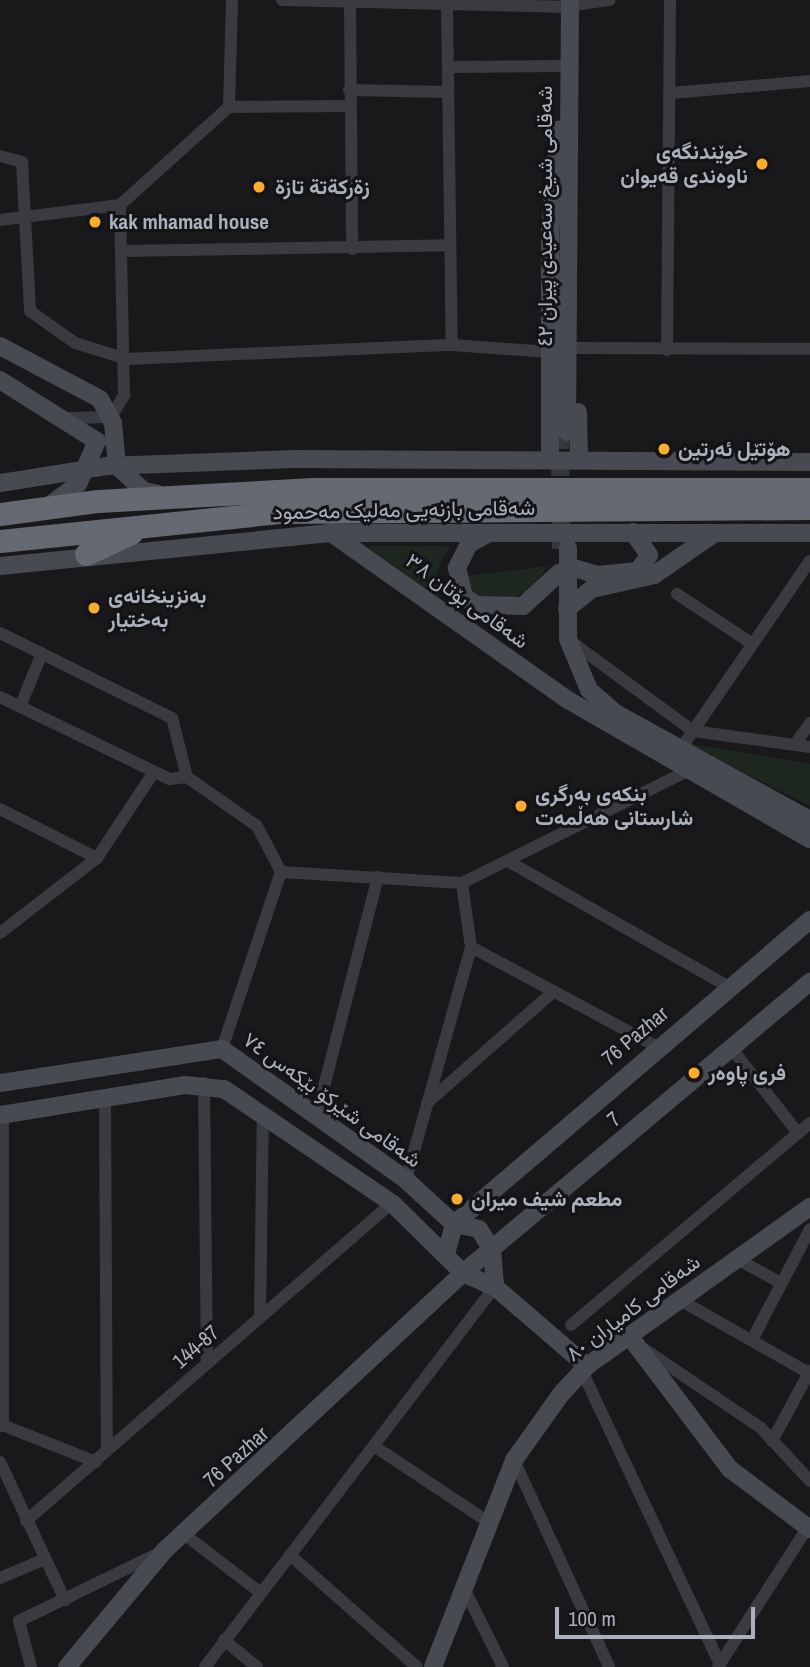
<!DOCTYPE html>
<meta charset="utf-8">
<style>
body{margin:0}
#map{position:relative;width:810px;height:1667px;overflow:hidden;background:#19191b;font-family:"Archivo Narrow",Vazirmatn,sans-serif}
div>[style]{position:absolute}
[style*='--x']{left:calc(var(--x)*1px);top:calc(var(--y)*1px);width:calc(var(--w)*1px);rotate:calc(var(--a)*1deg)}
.green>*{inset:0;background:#1e271f}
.secondary-tunnel>*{height:18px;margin-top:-9px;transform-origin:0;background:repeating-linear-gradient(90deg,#36373b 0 18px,transparent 0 27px)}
.street>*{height:12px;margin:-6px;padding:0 6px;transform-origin:6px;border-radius:6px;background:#3a3b41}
.secondary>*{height:18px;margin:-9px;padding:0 9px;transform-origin:9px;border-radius:9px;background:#474a51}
.highway>*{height:23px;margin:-11.5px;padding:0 11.5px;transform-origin:11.5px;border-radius:11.5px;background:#656972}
.dots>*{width:19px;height:19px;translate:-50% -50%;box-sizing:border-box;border:4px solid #141417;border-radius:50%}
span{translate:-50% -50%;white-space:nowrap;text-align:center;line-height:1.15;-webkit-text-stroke:6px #141417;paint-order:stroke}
.poi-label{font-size:21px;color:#aab1bc;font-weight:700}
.right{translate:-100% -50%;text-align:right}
.left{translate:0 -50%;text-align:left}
.street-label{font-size:21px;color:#aab1bc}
.scale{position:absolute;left:555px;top:1607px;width:200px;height:32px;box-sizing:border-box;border:4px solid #aab1bc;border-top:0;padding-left:9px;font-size:21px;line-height:24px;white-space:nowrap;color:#aab1bc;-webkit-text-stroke:5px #141417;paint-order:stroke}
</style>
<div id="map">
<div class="green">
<div style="clip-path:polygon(366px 546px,450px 546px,437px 570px,439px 597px)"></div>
<div style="clip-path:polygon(548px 566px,532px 588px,504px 603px,478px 596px,463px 576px)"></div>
<div style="clip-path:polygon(686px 743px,810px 764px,810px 806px)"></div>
</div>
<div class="secondary-tunnel">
<div style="--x:560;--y:431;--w:118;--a:89.5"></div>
</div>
<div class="street">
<div style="--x:282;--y:0;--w:279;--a:1.4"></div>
<div style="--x:561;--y:7;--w:49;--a:-8.3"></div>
<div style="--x:350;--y:2;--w:247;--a:89.5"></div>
<div style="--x:447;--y:6;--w:339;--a:89.2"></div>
<div style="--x:448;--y:67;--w:112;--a:-0.5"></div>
<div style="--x:349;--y:90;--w:99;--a:1.2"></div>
<div style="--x:671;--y:93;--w:140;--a:-4.9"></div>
<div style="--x:229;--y:107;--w:120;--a:-0.5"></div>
<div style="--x:0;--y:156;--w:23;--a:15"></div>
<div style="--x:22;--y:162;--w:149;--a:86.9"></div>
<div style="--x:30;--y:311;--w:55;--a:35.4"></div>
<div style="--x:75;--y:343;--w:54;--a:17.1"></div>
<div style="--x:127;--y:359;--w:325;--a:-2.5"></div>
<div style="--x:452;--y:345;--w:98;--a:4.1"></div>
<div style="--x:120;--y:205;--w:147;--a:-42"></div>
<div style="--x:229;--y:107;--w:107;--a:-88.4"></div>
<div style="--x:0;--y:220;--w:121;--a:-7.1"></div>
<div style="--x:122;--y:251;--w:328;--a:-1"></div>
<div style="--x:577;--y:348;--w:233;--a:0.2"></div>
<div style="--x:667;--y:350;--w:350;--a:-89.5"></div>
<div style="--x:68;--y:418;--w:43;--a:-1.3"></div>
<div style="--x:111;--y:417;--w:26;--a:-59"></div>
<div style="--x:124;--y:395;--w:190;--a:-91.2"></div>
<div style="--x:677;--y:594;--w:89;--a:33.5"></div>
<div style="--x:0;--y:633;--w:192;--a:26.3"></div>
<div style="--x:172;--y:718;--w:61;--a:75.7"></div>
<div style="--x:569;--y:640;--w:154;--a:36.3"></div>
<div style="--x:693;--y:731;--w:206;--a:-55.5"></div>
<div style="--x:0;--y:697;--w:189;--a:25.8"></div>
<div style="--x:170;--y:779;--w:17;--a:-7"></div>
<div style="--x:20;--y:707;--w:58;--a:-67.8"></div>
<div style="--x:795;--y:744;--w:26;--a:-54"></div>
<div style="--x:680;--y:750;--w:23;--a:-56"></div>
<div style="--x:693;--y:731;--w:118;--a:7.8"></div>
<div style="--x:187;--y:777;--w:85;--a:35"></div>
<div style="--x:257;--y:826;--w:52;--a:62.4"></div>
<div style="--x:0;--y:809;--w:109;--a:26.8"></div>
<div style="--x:508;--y:861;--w:257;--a:29.7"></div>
<div style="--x:281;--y:872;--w:181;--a:3.5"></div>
<div style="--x:462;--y:883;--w:252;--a:-26.4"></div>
<div style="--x:0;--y:933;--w:123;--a:-37.7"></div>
<div style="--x:97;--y:858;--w:103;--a:-56.5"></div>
<div style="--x:471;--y:947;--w:210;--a:28.2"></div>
<div style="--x:222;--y:1049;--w:187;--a:-71.6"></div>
<div style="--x:732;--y:1049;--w:107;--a:51.8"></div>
<div style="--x:204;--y:1083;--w:280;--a:89.4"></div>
<div style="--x:105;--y:1098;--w:353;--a:89.7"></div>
<div style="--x:427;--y:1103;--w:169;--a:-41.4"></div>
<div style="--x:317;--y:1114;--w:245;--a:-75.6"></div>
<div style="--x:406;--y:1180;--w:242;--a:-74.4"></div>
<div style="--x:471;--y:947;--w:65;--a:-98"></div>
<div style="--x:737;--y:1259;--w:50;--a:28.6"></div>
<div style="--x:680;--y:1300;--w:148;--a:29.5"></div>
<div style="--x:260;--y:1317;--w:204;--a:-89.2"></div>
<div style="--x:571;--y:1325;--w:313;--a:-40.2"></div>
<div style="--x:752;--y:1340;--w:125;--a:-62.4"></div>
<div style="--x:644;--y:1349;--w:141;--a:34"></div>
<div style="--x:761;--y:1428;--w:72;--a:47.2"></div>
<div style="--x:582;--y:1371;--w:324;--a:64.8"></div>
<div style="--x:0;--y:1424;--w:103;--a:21.6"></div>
<div style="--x:3;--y:1426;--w:311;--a:-90"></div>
<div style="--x:772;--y:1441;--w:80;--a:-61.5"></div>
<div style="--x:374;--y:1446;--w:136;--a:33.6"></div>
<div style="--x:514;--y:1460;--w:228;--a:65.3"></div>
<div style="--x:0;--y:1462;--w:153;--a:64.8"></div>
<div style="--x:26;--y:1521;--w:485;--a:-41"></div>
<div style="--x:184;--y:1534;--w:97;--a:37.5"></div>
<div style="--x:290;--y:1555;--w:169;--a:41.4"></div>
<div style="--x:0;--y:1578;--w:49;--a:-22.9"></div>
<div style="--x:462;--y:1584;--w:93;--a:63.7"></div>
<div style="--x:224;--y:1640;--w:43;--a:39.3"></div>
<div style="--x:31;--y:1667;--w:48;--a:-104.6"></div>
<div style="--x:19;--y:1621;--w:156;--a:-25.9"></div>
<div style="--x:205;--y:1667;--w:478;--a:-52.7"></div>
<div style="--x:718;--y:1667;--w:166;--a:-57.3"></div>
</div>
<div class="secondary">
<div style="--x:0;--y:346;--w:113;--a:27.9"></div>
<div style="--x:100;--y:399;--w:27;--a:62"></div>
<div style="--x:113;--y:423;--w:43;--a:84.7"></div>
<div style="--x:117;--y:466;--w:37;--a:43"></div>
<div style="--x:144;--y:491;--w:14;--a:12"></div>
<div style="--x:0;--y:380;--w:115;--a:32.2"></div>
<div style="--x:97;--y:441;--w:47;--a:113.8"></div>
<div style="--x:78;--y:484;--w:39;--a:143"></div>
<div style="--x:578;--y:412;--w:45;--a:88.7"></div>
<div style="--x:567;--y:432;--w:432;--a:-89.6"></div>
<div style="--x:550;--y:457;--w:226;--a:-90"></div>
<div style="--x:550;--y:231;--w:102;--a:-85"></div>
<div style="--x:0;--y:483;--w:108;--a:-9"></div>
<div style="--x:107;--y:466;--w:188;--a:-2.1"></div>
<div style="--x:295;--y:459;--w:515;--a:0.33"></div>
<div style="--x:331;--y:533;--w:290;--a:35.2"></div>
<div style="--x:568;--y:700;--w:279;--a:29.9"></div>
<div style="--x:489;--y:533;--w:23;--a:151"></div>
<div style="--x:469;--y:544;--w:27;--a:117"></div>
<div style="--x:457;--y:568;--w:29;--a:76"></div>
<div style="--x:464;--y:596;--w:15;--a:37"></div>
<div style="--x:476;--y:605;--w:47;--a:1.2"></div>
<div style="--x:523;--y:606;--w:49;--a:-42.5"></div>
<div style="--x:568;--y:548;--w:91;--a:90"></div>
<div style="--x:568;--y:639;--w:55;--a:67.6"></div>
<div style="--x:589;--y:690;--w:37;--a:41"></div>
<div style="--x:617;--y:714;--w:220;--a:28.8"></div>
<div style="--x:0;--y:566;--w:334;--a:-5.7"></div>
<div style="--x:332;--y:533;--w:478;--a:0"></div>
<div style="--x:568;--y:566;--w:30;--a:17"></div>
<div style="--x:597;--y:575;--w:41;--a:-5.6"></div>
<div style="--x:638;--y:571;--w:19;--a:-55"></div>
<div style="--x:649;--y:555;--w:28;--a:-125"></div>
<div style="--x:567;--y:609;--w:32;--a:-39"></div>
<div style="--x:592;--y:589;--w:64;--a:-12.7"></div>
<div style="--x:654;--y:575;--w:70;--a:-34.6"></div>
<div style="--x:0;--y:1083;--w:225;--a:-8.7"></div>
<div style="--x:222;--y:1049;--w:226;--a:35.4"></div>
<div style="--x:406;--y:1180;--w:65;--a:42.5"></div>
<div style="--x:454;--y:1224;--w:25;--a:11"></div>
<div style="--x:479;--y:1229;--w:25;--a:58"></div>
<div style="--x:492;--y:1250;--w:37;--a:85"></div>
<div style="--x:0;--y:1115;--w:187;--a:-9.2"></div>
<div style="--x:185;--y:1085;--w:39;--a:6"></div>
<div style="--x:224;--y:1089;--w:203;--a:34.2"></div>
<div style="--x:392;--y:1203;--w:100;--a:44.6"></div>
<div style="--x:463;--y:1273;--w:35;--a:24"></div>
<div style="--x:495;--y:1287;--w:121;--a:40.7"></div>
<div style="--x:446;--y:1254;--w:31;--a:-75"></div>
<div style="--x:454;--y:1224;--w:468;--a:-40.5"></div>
<div style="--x:630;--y:1337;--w:166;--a:52.9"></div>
<div style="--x:730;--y:1469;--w:100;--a:36.9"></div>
<div style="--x:67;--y:1667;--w:153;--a:-50.1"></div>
<div style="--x:165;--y:1550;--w:407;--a:-42.9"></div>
<div style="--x:463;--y:1273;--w:453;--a:-40"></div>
<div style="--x:433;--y:1667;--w:222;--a:-68.6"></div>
<div style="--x:514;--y:1460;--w:81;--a:-54.5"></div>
<div style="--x:561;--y:1394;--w:38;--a:-47"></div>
<div style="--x:587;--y:1366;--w:274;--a:-35.5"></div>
</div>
<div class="highway">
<div style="--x:0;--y:514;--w:99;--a:-7.6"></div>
<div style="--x:98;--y:501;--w:215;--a:-3.2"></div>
<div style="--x:313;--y:489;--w:497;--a:0"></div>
<div style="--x:0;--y:541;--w:281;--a:-5.9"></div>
<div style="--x:280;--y:512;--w:530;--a:-0.43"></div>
<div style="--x:86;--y:554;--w:50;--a:-25"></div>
</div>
<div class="dots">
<div style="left:762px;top:164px;background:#ffac2d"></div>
<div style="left:259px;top:187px;background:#ffac2d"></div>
<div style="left:95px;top:222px;background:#ffac2d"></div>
<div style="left:664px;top:449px;background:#ffac2d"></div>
<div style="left:94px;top:608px;background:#ffac2d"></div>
<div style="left:521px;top:806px;background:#ffac2d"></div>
<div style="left:694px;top:1073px;background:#ffac2d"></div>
<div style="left:457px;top:1199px;background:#ffac2d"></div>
</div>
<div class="poi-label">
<span class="right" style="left:748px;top:164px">خوێندنگەی<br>ناوەندی قەیوان</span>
<span class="left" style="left:275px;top:187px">زةركةتة تازة</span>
<span class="left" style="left:109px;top:222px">kak mhamad house</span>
<span class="left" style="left:678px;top:449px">هۆتێل ئەرتین</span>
<span class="left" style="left:108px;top:608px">بەنزینخانەی<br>بەختیار</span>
<span class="left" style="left:535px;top:806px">بنکەی بەرگری<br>شارستانی هەڵمەت</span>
<span class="left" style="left:708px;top:1073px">فری پاوەر</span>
<span class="left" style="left:471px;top:1199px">مطعم شيف ميران</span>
</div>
<div class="street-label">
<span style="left:545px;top:216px;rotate:-90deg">شەقامی شیخ سەعیدی پیران ٤٢</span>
<span style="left:404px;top:510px;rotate:-1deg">شەقامی بازنەیی مەلیک مەحمود</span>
<span style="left:467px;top:601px;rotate:36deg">شەقامی بۆتان ٣٨</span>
<span style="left:635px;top:1036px;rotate:-40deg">76 Pazhar</span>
<span style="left:332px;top:1100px;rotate:36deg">شەقامی شێرکۆ بێکەس ٧٤</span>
<span style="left:614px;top:1119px;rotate:-40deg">7</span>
<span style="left:633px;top:1308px;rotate:-37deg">شەقامی کامیاران ٨٠</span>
<span style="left:196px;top:1347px;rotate:-41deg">144-87</span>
<span style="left:236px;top:1457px;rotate:-42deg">76 Pazhar</span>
</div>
<div class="scale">100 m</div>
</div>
